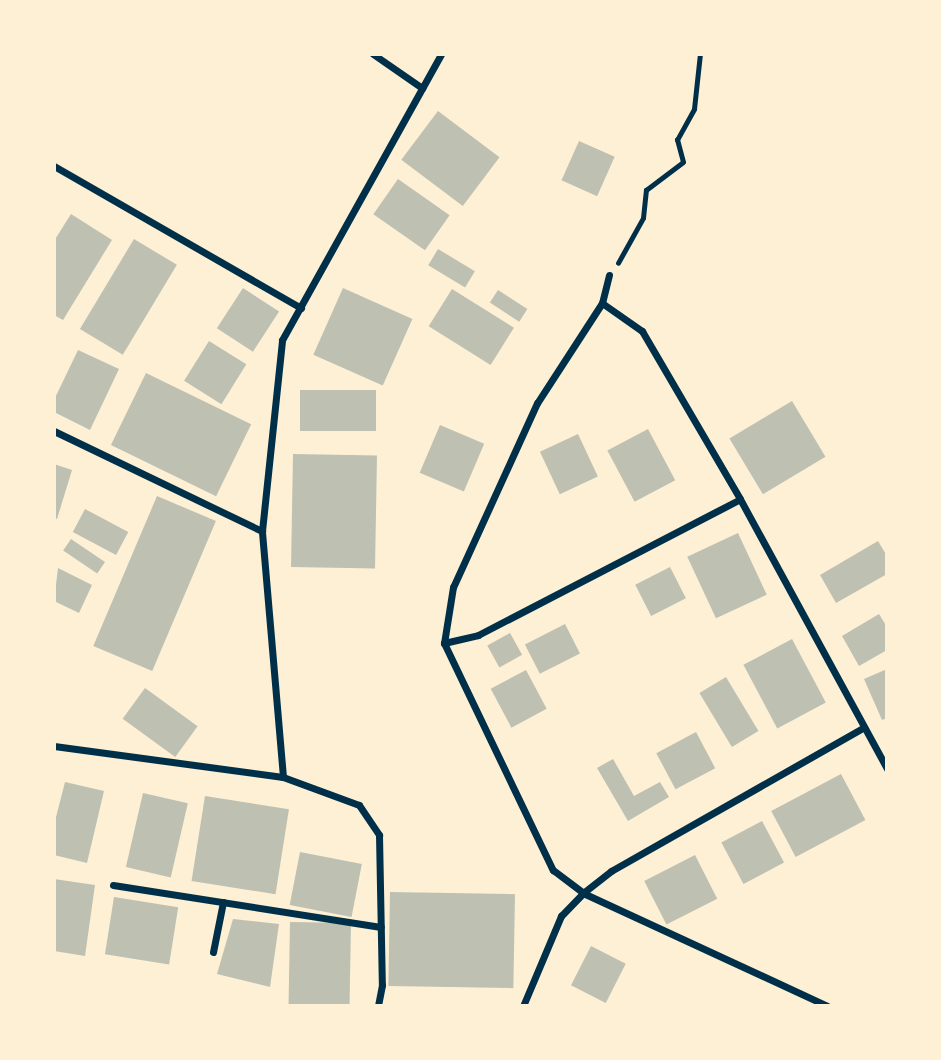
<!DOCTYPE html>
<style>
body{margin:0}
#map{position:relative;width:941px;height:1060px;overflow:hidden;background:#fdf0d5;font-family:"Roboto Condensed",sans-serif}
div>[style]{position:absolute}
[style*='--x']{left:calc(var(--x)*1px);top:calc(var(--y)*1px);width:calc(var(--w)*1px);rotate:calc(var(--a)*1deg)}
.building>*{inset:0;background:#bec0b2;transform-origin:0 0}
.path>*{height:4.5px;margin:-2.25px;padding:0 2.25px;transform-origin:2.25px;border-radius:2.25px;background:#003049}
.minor>*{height:7px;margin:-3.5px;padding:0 3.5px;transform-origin:3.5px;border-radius:3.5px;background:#003049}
span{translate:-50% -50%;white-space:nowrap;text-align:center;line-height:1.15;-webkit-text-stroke:7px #fdf0d5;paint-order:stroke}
.frame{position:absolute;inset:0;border:56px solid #fdf0d5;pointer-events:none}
</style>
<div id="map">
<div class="building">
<div style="left:438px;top:111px;width:77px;height:61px;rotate:37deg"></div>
<div style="left:579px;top:141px;width:39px;height:43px;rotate:24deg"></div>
<div style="left:398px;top:179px;width:63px;height:43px;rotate:35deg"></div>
<div style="clip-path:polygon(71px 214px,112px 240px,63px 320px,54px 315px,54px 241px)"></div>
<div style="left:134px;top:239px;width:50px;height:105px;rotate:31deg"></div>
<div style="left:438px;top:249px;width:43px;height:19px;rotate:31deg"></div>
<div style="left:243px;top:288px;width:43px;height:48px;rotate:33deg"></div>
<div style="left:343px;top:288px;width:76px;height:73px;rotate:24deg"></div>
<div style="left:452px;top:289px;width:73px;height:44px;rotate:32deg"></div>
<div style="left:498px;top:290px;width:35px;height:15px;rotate:33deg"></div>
<div style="left:209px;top:341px;width:44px;height:47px;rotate:32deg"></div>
<div style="clip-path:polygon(78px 350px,119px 369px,90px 430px,54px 412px,54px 400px)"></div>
<div style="left:146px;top:373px;width:117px;height:80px;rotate:26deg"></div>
<div style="left:300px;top:390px;width:76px;height:41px"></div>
<div style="left:792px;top:401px;width:65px;height:73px;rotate:59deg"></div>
<div style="left:440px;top:425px;width:48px;height:52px;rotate:23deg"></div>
<div style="left:648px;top:429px;width:58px;height:46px;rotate:62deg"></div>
<div style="left:578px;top:434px;width:47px;height:42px;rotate:65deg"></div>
<div style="left:293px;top:454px;width:84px;height:113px;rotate:1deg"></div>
<div style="clip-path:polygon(54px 464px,72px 470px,57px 519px,54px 518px)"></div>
<div style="left:157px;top:496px;width:64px;height:163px;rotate:23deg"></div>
<div style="left:85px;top:509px;width:49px;height:26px;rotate:28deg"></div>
<div style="left:738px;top:533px;width:68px;height:56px;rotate:65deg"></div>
<div style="left:71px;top:539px;width:41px;height:14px;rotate:34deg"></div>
<div style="clip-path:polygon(878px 541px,887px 556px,887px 574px,836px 603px,820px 575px)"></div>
<div style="left:670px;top:567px;width:35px;height:39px;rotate:63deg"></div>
<div style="clip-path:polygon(58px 568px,92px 585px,79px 613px,54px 601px)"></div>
<div style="clip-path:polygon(879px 614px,887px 627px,887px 650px,859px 666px,842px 636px)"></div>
<div style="left:565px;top:624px;width:33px;height:45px;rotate:63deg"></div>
<div style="left:510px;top:633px;width:25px;height:26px;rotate:61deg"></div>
<div style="left:792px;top:639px;width:72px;height:55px;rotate:62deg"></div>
<div style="clip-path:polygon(887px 669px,887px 718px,882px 720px,864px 679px)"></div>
<div style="left:526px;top:670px;width:44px;height:40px;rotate:62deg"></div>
<div style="left:726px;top:677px;width:63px;height:31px;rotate:59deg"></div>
<div style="left:145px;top:688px;width:65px;height:38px;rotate:36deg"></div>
<div style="left:696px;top:732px;width:41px;height:45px;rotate:62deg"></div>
<div style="clip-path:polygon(613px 759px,634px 796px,660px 782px,669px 797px,628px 821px,597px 768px)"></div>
<div style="left:841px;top:774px;width:52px;height:79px;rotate:62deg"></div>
<div style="clip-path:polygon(65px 782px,104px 791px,87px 863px,54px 855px,54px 825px)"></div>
<div style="left:143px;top:793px;width:46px;height:76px;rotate:13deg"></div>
<div style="left:205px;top:796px;width:85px;height:86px;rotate:9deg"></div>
<div style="left:762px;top:821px;width:47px;height:46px;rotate:62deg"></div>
<div style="left:300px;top:852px;width:63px;height:54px;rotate:11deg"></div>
<div style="left:695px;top:855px;width:49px;height:57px;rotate:63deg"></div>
<div style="clip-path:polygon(54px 879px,95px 885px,85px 956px,54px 951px)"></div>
<div style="left:390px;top:892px;width:125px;height:94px;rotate:1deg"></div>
<div style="left:114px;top:897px;width:65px;height:58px;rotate:9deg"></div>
<div style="clip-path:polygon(233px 919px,279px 924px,270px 987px,217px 974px)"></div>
<div style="left:290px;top:922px;width:61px;height:84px;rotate:1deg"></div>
<div style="left:591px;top:946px;width:39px;height:44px;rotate:27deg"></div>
</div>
<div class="path">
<div style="--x:618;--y:263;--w:51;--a:-60.9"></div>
<div style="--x:643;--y:218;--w:28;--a:-84"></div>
<div style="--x:646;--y:190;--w:46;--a:-37.1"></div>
<div style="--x:683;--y:162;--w:23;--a:-105"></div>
<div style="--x:677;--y:140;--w:35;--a:-61"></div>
<div style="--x:694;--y:109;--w:55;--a:-83.8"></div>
</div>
<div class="minor">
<div style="--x:373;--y:54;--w:60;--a:34.8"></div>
<div style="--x:54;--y:166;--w:285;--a:29.9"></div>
<div style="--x:609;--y:275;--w:29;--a:104"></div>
<div style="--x:602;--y:303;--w:119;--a:123"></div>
<div style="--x:537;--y:403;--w:202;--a:114.5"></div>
<div style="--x:453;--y:587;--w:57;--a:99.1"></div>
<div style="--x:444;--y:643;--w:252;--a:64.4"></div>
<div style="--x:553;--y:870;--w:38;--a:37"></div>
<div style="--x:583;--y:893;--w:269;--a:24.8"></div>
<div style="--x:602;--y:303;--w:49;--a:35"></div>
<div style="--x:642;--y:331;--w:194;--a:59.7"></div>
<div style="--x:740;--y:499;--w:307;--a:61.4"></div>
<div style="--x:54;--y:431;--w:231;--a:25.7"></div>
<div style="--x:444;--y:643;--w:35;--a:-13"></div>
<div style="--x:478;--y:635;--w:295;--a:-27.4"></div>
<div style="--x:54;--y:746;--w:231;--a:7.7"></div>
<div style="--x:283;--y:777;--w:81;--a:20.2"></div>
<div style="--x:359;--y:805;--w:36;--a:56"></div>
<div style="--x:379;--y:835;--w:150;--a:88.9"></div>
<div style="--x:382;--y:985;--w:21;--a:101"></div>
<div style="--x:283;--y:777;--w:247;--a:-94.9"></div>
<div style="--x:262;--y:531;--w:192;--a:-84"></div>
<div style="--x:282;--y:340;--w:327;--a:-60.9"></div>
<div style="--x:113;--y:885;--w:271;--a:8.9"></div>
<div style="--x:213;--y:952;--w:51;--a:-78.7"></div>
<div style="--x:523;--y:1006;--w:98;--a:-67.1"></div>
<div style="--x:561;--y:916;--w:32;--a:-46"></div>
<div style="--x:583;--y:893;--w:36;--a:-38"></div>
<div style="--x:611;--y:871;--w:291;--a:-29.6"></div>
</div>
<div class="frame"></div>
</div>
